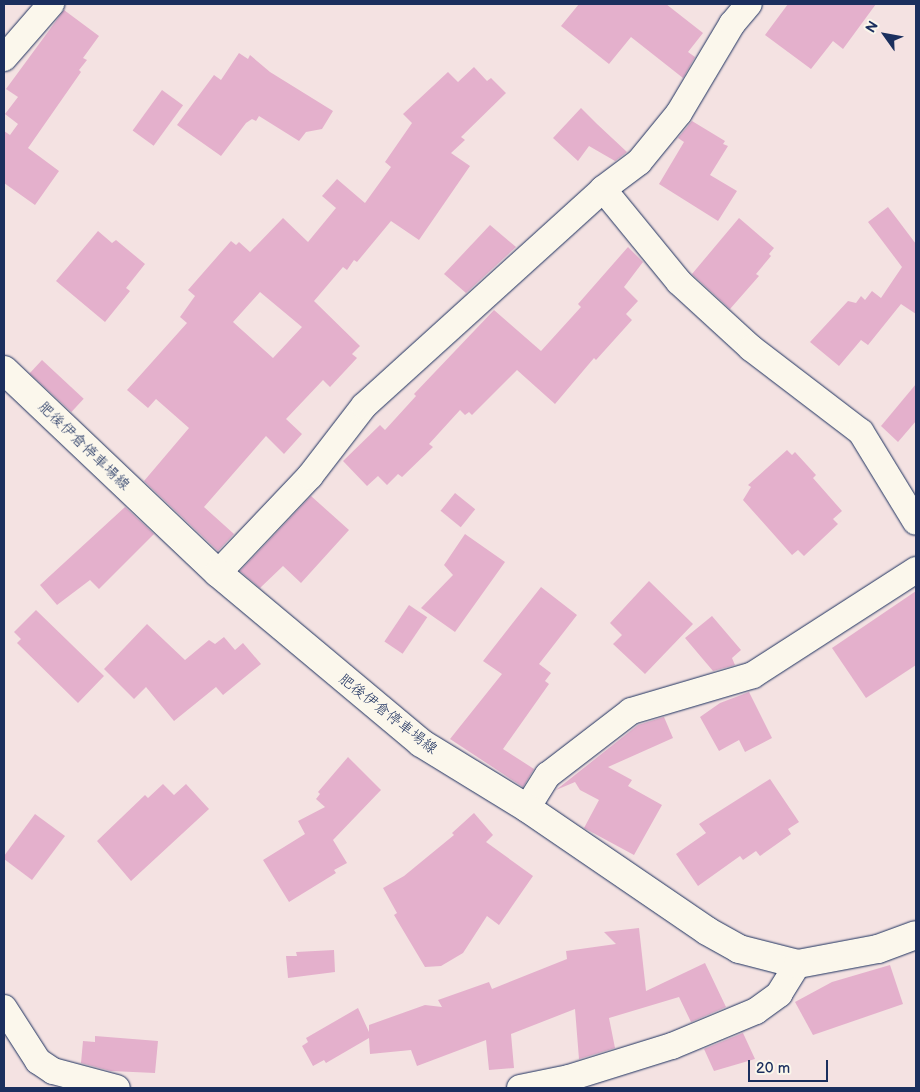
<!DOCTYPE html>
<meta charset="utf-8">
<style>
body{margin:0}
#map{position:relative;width:920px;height:1092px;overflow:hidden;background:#f4e2e2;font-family:"Balsamiq Sans","Klee One",sans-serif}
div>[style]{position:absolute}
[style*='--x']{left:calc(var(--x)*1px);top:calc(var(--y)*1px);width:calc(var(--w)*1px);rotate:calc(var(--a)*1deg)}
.building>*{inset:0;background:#e4b0cc;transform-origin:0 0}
.roads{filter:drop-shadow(0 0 1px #1b2f5e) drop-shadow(0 0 1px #1b2f5e)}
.minor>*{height:26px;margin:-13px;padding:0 13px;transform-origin:13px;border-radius:13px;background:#fbf7ec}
.major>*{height:28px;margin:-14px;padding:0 14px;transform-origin:14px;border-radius:14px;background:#fbf7ec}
span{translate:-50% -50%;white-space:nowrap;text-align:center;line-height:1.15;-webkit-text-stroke:5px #fbf7ec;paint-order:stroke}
.street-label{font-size:15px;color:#1b2f5e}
.frame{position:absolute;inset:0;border:5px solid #1b2f5e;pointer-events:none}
.north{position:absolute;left:860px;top:10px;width:50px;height:50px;-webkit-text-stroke:4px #fbf7ec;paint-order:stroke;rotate:302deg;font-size:14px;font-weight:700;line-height:20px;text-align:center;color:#1b2f5e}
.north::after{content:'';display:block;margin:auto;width:18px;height:22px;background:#1b2f5e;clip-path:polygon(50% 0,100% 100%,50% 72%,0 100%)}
.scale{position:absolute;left:748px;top:1060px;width:80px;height:22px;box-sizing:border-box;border:2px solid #1b2f5e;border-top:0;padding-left:6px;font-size:15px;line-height:18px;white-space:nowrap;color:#1b2f5e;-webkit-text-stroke:4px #fbf7ec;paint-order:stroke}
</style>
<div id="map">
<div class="building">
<div style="clip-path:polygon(579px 4px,666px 4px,703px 33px,688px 52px,695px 57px,683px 78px,631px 37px,609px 64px,561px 26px)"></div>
<div style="clip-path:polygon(788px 4px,876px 4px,843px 49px,833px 41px,811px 69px,765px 35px)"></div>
<div style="clip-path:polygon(64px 10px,99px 36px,83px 58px,87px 60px,79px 70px,81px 72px,28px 148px,59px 171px,35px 205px,4px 183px,4px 131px,10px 135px,18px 124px,5px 114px,18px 97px,6px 89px)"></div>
<div style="clip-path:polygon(239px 53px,248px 59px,250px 55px,270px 72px,333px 111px,322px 129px,306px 132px,299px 141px,259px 116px,256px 121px,252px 119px,246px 123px,221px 156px,177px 125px,214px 75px,221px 80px)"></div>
<div style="clip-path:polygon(evenodd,474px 67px,487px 81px,491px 78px,506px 93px,461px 137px,465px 140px,451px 153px,470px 166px,419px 240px,391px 221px,357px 262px,354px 260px,347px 270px,343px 267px,314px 301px,360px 346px,352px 354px,357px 358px,330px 387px,323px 380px,286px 419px,302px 434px,284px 454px,266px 436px,204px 507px,234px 534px,218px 551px,144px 481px,189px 428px,156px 399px,148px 408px,127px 390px,187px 323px,180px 317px,195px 296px,188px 290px,231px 241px,236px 245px,239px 242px,250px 252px,283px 218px,308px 242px,336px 208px,322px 196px,337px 179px,365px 203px,391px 167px,385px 162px,412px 123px,403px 114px,448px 72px,458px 82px,474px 67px,260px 292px,302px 327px,273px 358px,233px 322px,260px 292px)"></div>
<div style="left:162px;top:90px;width:26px;height:50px;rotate:36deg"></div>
<div style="clip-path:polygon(581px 108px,597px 124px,627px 152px,615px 161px,589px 146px,578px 161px,553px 138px)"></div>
<div style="clip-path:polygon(692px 121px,725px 141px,723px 144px,728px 146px,710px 175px,737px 191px,718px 221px,659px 184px,684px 142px,678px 138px)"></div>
<div style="clip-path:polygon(888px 207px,916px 244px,916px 314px,901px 304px,868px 345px,861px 340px,839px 366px,810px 342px,848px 301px,856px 303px,861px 296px,865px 300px,872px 291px,881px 298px,902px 267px,868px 222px)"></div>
<div style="clip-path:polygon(739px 218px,774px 248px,769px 254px,771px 256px,756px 274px,759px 276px,730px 309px,692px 274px)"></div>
<div style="clip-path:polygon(490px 225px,516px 247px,466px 293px,444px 274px)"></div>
<div style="clip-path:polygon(98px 231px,112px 243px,116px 240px,145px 264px,126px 288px,130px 291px,105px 322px,56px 281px)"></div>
<div style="clip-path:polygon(628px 247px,643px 262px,624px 287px,638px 301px,626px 314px,632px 320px,596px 360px,594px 358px,555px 404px,517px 370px,472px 415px,469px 412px,465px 415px,460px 410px,429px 444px,433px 447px,402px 477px,398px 474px,387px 485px,378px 476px,367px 486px,343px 461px,380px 425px,385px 430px,416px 396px,414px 394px,494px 310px,541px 351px,581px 307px,578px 304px)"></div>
<div style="left:42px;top:360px;width:57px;height:18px;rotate:43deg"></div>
<div style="clip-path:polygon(916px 384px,916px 421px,898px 442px,881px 426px)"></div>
<div style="clip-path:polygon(787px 450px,792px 455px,795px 452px,816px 475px,813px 478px,842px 511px,833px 519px,838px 524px,804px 556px,798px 550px,792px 555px,743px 500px,751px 487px,748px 485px)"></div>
<div style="left:455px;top:493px;width:26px;height:23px;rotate:39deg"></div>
<div style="clip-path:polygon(311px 496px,349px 530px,301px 583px,283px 566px,260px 588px,240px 571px)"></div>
<div style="clip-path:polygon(125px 507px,154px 534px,99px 589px,90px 580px,57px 605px,40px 585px)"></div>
<div style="clip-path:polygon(465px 534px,505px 562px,455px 632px,421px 608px,453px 575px,444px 565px)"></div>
<div style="clip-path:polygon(649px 581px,693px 624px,645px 674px,613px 644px,622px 635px,610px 623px)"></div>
<div style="clip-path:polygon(541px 587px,577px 615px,539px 664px,551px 673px,545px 681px,549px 684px,503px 749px,534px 769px,523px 787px,450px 739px,502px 674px,483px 661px)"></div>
<div style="clip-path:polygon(916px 591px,916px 665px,866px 698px,832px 648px)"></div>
<div style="left:409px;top:605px;width:22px;height:44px;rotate:34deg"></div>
<div style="clip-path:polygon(36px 610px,104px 676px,78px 703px,17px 643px,21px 639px,14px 632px)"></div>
<div style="clip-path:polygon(712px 616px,741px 650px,732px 658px,735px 665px,713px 671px,685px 638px)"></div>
<div style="clip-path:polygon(147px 624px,185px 660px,209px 640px,215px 644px,224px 637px,235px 650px,243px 643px,261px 664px,223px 695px,216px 687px,174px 721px,146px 687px,134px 699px,104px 669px)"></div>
<div style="clip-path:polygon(749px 692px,772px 738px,745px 752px,739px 740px,719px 751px,700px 717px,720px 703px)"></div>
<div style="clip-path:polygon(664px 717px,673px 738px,608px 767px,632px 780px,628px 786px,662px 805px,634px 855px,584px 828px,599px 800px,580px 790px,575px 782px,556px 790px,638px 725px)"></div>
<div style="clip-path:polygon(348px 757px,381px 790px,333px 840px,347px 863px,334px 870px,336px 873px,289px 902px,263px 860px,305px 834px,298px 821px,325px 807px,316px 799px,320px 794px,318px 792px)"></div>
<div style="clip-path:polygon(770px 779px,799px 822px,788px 829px,791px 834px,760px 856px,756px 851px,743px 860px,740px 856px,698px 886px,676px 854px,706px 833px,699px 824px)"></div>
<div style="clip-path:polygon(163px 784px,174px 795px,186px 784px,209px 809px,131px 881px,97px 841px,145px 795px,148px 798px)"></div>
<div style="clip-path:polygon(474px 813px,493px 835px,486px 842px,533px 876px,499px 925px,487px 916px,463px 953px,441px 966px,425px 967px,394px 915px,397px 913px,383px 888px,404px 876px,454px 835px,452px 833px)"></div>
<div style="clip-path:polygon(35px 814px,65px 836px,32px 880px,4px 859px,4px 856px)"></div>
<div style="clip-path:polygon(639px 928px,646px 991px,705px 963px,726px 1007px,691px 1022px,679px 997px,609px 1018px,615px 1048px,579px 1059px,575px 1009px,511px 1034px,514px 1068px,489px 1070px,486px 1040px,417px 1066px,411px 1050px,370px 1054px,369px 1038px,326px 1063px,324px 1060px,313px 1066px,302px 1046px,308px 1042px,306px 1038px,358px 1008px,369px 1032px,369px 1025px,425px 1005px,442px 1007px,438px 1000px,489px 982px,492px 989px,567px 959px,566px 951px,616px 944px,604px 932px)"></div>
<div style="clip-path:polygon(334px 950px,335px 972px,288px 978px,286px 956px,297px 956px,296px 952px)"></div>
<div style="clip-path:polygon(890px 965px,903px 1004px,813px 1035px,795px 1002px,832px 982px)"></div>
<div style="clip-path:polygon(743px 1033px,755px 1059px,714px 1071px,704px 1049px)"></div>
<div style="clip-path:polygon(95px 1036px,158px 1041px,155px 1073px,111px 1071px,81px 1063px,83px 1041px,95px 1042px)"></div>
</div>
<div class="roads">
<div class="minor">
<div style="--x:4;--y:58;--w:72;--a:-49"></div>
<div style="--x:603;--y:189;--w:120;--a:50.7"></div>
<div style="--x:679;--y:282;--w:98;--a:42.5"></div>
<div style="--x:751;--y:348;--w:138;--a:37.4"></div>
<div style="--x:861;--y:432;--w:105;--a:58.6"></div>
<div style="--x:218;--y:573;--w:134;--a:-46.5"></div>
<div style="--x:310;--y:476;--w:88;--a:-52.4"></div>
<div style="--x:364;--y:406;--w:323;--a:-42.2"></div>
<div style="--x:603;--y:189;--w:45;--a:-36.9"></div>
<div style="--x:639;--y:162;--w:63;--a:-50.8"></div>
<div style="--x:679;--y:113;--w:104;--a:-59.2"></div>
<div style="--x:732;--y:24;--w:26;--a:-50"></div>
<div style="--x:527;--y:808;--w:39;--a:-58"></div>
<div style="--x:548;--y:775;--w:105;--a:-37.6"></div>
<div style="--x:631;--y:711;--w:127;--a:-16.4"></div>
<div style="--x:753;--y:675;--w:194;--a:-32.8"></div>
<div style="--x:4;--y:1008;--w:63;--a:57.3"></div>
<div style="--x:38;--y:1061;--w:18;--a:34"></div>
<div style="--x:53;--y:1071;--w:66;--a:14.9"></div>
<div style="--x:520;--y:1088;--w:50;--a:-11.5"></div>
<div style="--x:569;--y:1078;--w:108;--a:-17.3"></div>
<div style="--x:672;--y:1046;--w:91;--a:-22.6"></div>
<div style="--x:756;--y:1011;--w:29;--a:-36"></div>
<div style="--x:779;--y:994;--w:36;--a:-58"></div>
</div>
<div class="major">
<div style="--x:4;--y:370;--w:295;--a:43.5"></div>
<div style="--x:218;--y:573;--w:265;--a:39.9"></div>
<div style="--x:421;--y:743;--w:124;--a:31.5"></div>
<div style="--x:527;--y:808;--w:218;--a:34.3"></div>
<div style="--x:707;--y:931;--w:37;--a:29"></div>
<div style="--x:739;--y:949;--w:61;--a:14.3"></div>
<div style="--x:798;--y:964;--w:81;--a:-10.6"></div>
<div style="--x:878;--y:949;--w:40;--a:-20.2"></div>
</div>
</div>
<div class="street-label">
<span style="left:84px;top:446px;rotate:44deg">肥後伊倉停車場線</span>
<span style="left:388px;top:714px;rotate:38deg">肥後伊倉停車場線</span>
</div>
<div class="frame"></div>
<div class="north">N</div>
<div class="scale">20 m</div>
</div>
